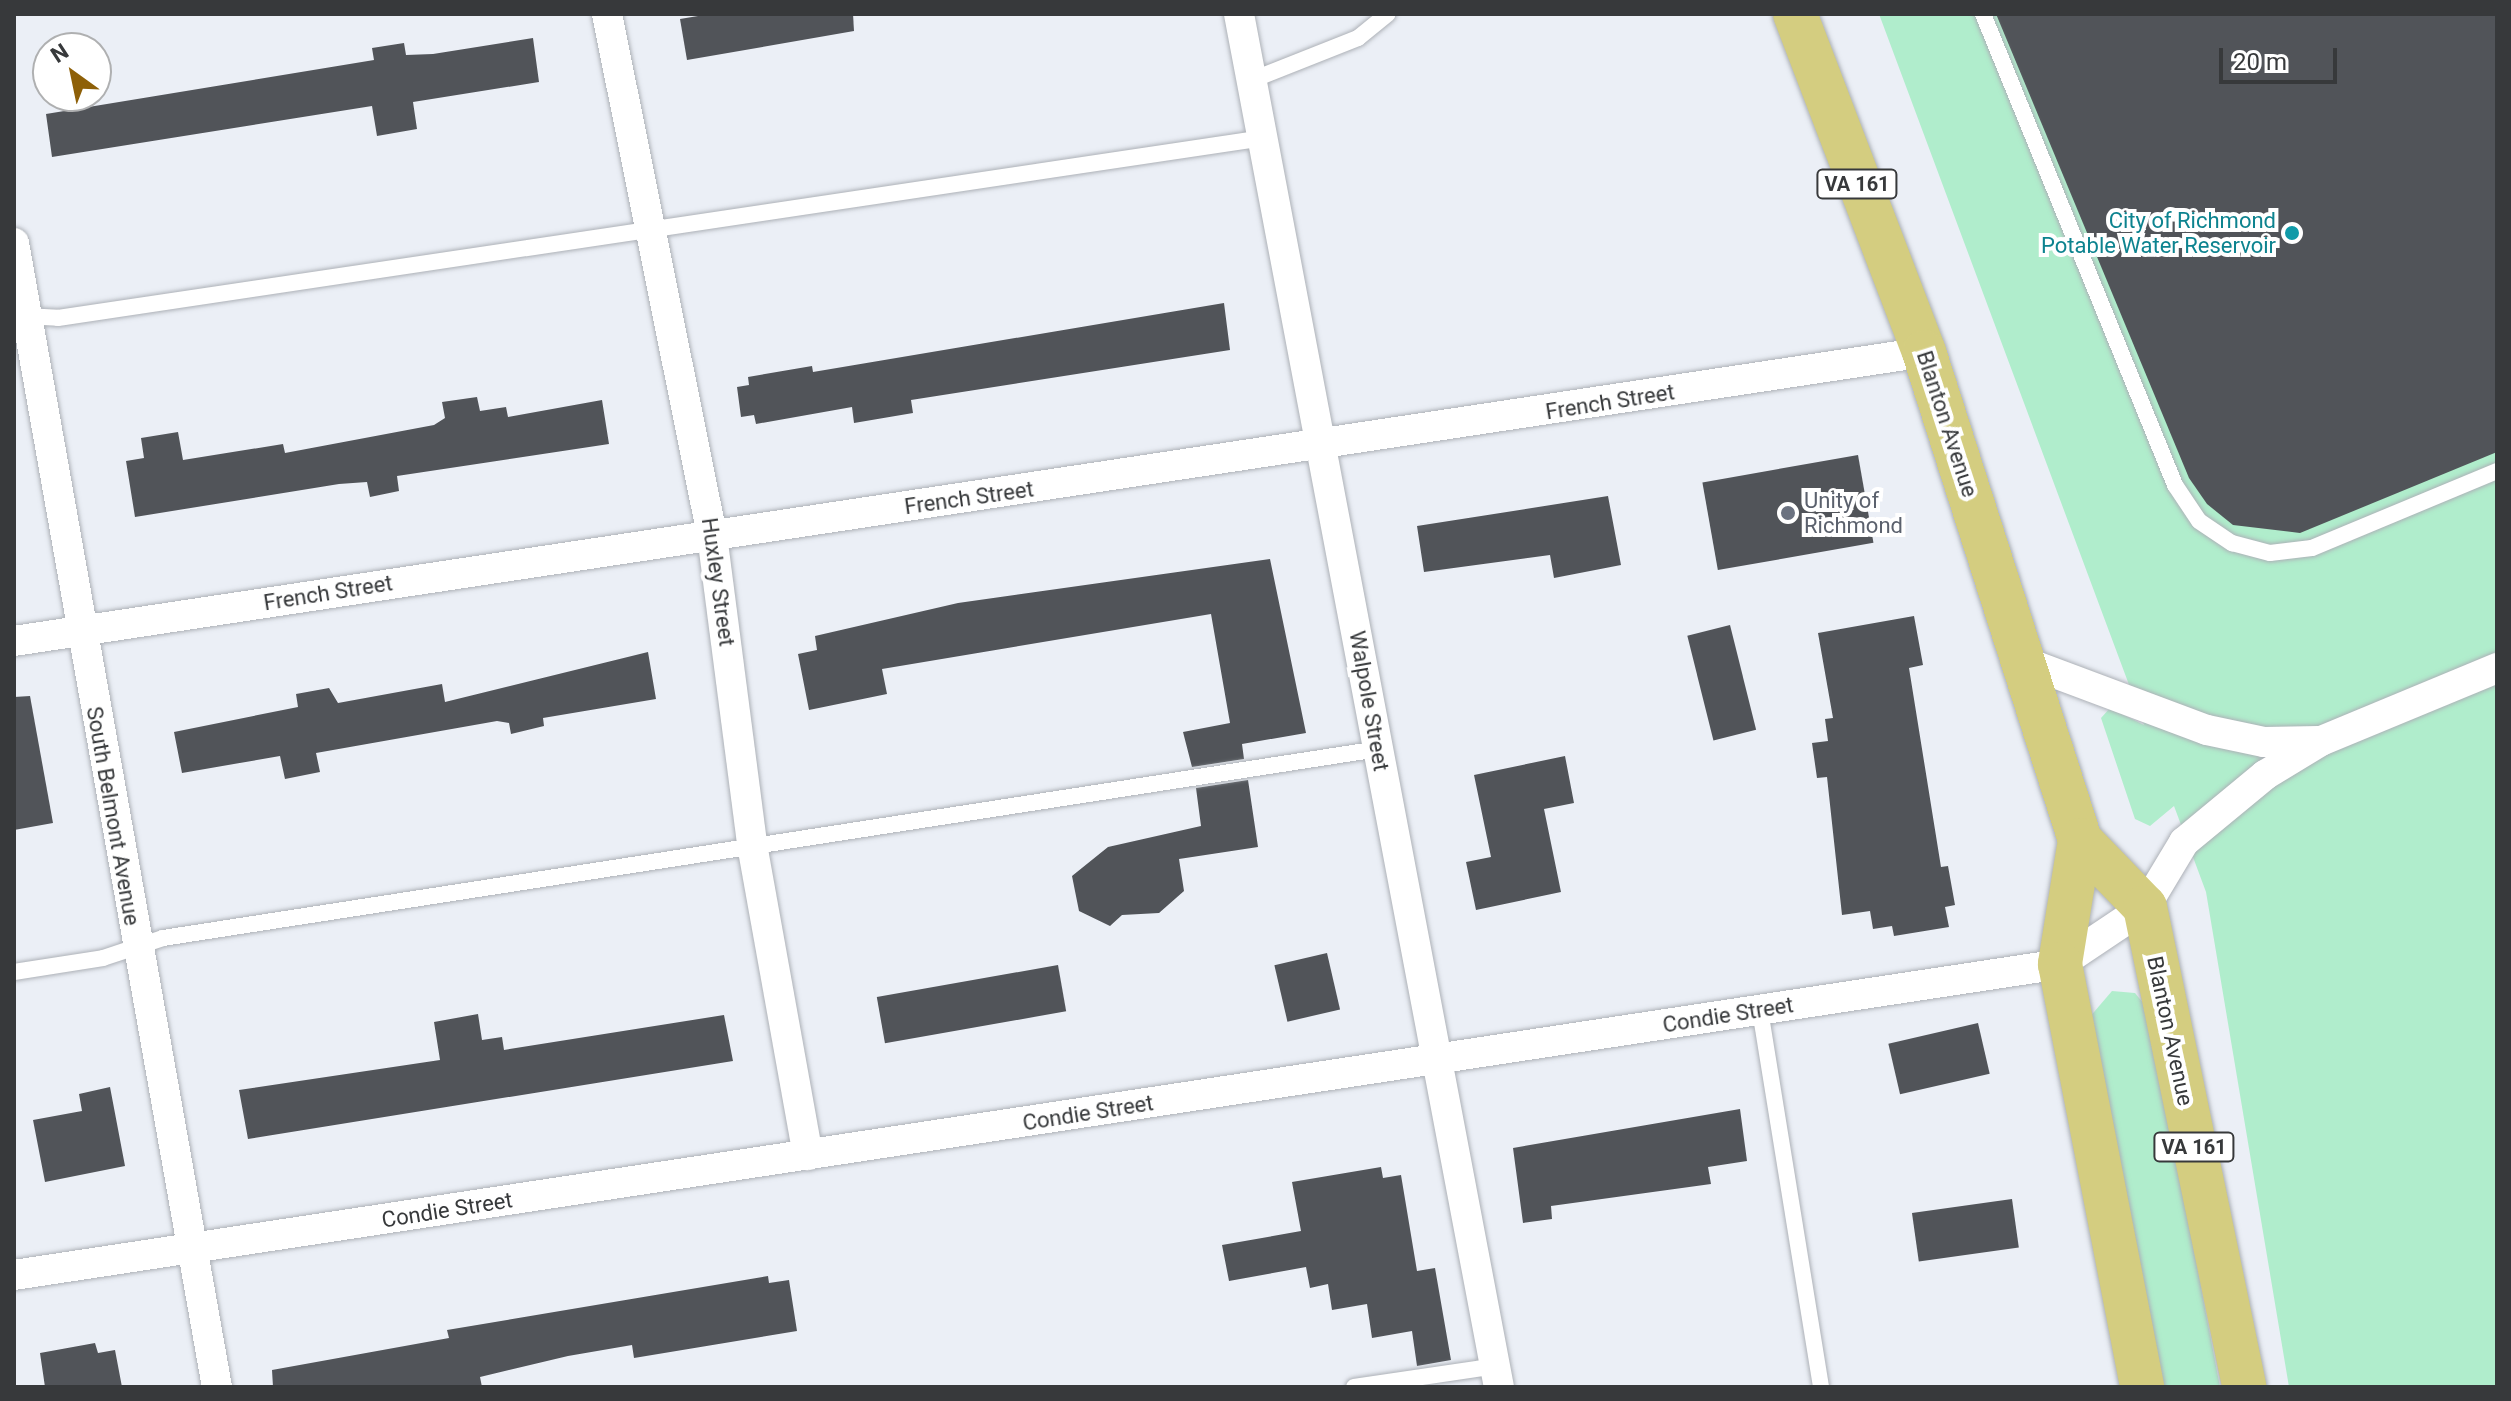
<!DOCTYPE html>
<style>
body{margin:0}
#map{position:relative;width:2511px;height:1401px;overflow:hidden;background:#ebeff6;font-family:Roboto,sans-serif}
div>[style]{position:absolute}
[style*='--x']{left:calc(var(--x)*1px);top:calc(var(--y)*1px);width:calc(var(--w)*1px);rotate:calc(var(--a)*1deg)}
.green>*{inset:0;background:#b0edcc}
.building>*{inset:0;background:#515459;transform-origin:0 0}
.roads{filter:drop-shadow(0 0 2px #adb1b7) drop-shadow(0 0 2px #adb1b7)}
.service>*{height:16px;margin:-8px;padding:0 8px;transform-origin:8px;border-radius:8px;background:#fff}
.minor>*{height:30px;margin:-15px;padding:0 15px;transform-origin:15px;border-radius:15px;background:#fff}
.primary>*{height:44px;margin:-22px;padding:0 22px;transform-origin:22px;border-radius:22px;background:#d4cd80}
.dots>*{width:22px;height:22px;translate:-50% -50%;box-sizing:border-box;border:4px solid #fff;border-radius:50%}
span{translate:-50% -50%;white-space:nowrap;text-align:center;line-height:1.15;-webkit-text-stroke:8px #fff;paint-order:stroke}
.shield-label span{padding:2px 6px;background:#fff;border:2px solid;border-radius:6px;-webkit-text-stroke-width:0}
.shield-label{font-size:20px;color:#37393b;font-weight:700}
.culture-label{font-size:22px;color:#0d838f}
.right{translate:-100% -50%;text-align:right}
.street-label{font-size:22px;color:#37393b}
.worship-label{font-size:22px;color:#5b616d}
.left{translate:0 -50%;text-align:left}
.frame{position:absolute;inset:0;border:16px solid #37393b;pointer-events:none}
.north{position:absolute;left:32px;top:32px;width:80px;height:80px;box-sizing:border-box;background:#fff;border:2px solid #afb0b1;border-radius:50%;rotate:327deg;font-size:22px;font-weight:700;line-height:32px;text-align:center;color:#37393b}
.north::after{content:'';display:block;margin:auto;width:28px;height:36px;background:#8e6008;clip-path:polygon(50% 0,100% 100%,50% 72%,0 100%)}
.scale{position:absolute;left:2219px;top:48px;width:118px;height:36px;box-sizing:border-box;border:4px solid #37393b;border-top:0;padding-left:10px;font-size:24px;line-height:28px;white-space:nowrap;color:#37393b;-webkit-text-stroke:6px #fff;paint-order:stroke}
</style>
<div id="map">
<div class="green">
<div style="clip-path:polygon(1879px 14px,2497px 14px,2497px 1387px,2289px 1387px,2206px 892px,2174px 806px,2150px 826px,2135px 819px,2101px 718px,2110px 708px,2144px 725px)"></div>
<div style="clip-path:polygon(2112px 991px,2135px 993px,2148px 1009px,2220px 1387px,2161px 1387px,2088px 1019px)"></div>
</div>
<div class="building">
<div style="clip-path:polygon(710px 14px,853px 14px,854px 31px,687px 60px,680px 19px)"></div>
<div style="clip-path:polygon(1996px 14px,2497px 14px,2497px 452px,2300px 533px,2233px 525px,2207px 504px,2189px 478px)"></div>
<div style="clip-path:polygon(533px 38px,539px 82px,413px 102px,417px 129px,377px 136px,372px 106px,52px 157px,46px 114px,374px 60px,372px 48px,404px 43px,406px 55px,433px 54px)"></div>
<div style="clip-path:polygon(1224px 303px,1230px 350px,911px 400px,913px 413px,854px 423px,852px 407px,756px 424px,754px 415px,741px 417px,737px 387px,749px 385px,748px 377px,812px 366px,813px 372px)"></div>
<div style="clip-path:polygon(477px 397px,480px 411px,506px 407px,508px 417px,602px 400px,609px 444px,397px 476px,399px 491px,370px 497px,367px 482px,339px 484px,135px 517px,126px 461px,144px 458px,141px 438px,178px 432px,183px 460px,283px 444px,285px 453px,434px 425px,445px 418px,442px 402px)"></div>
<div style="left:1858px;top:455px;width:89px;height:158px;rotate:80deg"></div>
<div style="clip-path:polygon(1608px 496px,1621px 565px,1554px 578px,1550px 555px,1424px 572px,1417px 526px)"></div>
<div style="clip-path:polygon(1270px 559px,1306px 733px,1242px 744px,1244px 759px,1192px 767px,1183px 732px,1230px 723px,1211px 614px,882px 669px,887px 694px,809px 710px,798px 654px,817px 650px,815px 636px,958px 603px)"></div>
<div style="clip-path:polygon(1914px 616px,1923px 665px,1909px 668px,1941px 867px,1948px 866px,1955px 905px,1945px 907px,1949px 927px,1894px 936px,1892px 926px,1873px 929px,1870px 911px,1842px 915px,1827px 777px,1817px 778px,1812px 743px,1828px 741px,1825px 719px,1833px 718px,1818px 633px)"></div>
<div style="left:1730px;top:625px;width:108px;height:44px;rotate:76deg"></div>
<div style="clip-path:polygon(648px 652px,656px 699px,543px 718px,544px 726px,511px 734px,509px 723px,497px 721px,316px 753px,320px 772px,285px 779px,280px 756px,182px 773px,174px 732px,298px 707px,296px 694px,329px 688px,338px 703px,442px 684px,445px 702px)"></div>
<div style="clip-path:polygon(30px 696px,53px 823px,14px 830px,14px 697px)"></div>
<div style="clip-path:polygon(1565px 756px,1574px 803px,1544px 809px,1561px 892px,1476px 910px,1466px 862px,1491px 857px,1474px 775px)"></div>
<div style="clip-path:polygon(1248px 780px,1258px 847px,1179px 859px,1184px 891px,1159px 913px,1122px 915px,1110px 926px,1079px 911px,1072px 876px,1108px 847px,1201px 826px,1196px 788px)"></div>
<div style="left:1327px;top:953px;width:58px;height:54px;rotate:77deg"></div>
<div style="left:1058px;top:965px;width:47px;height:184px;rotate:80deg"></div>
<div style="clip-path:polygon(478px 1014px,482px 1040px,502px 1037px,504px 1050px,724px 1015px,733px 1061px,248px 1139px,239px 1090px,440px 1060px,434px 1022px)"></div>
<div style="left:1978px;top:1023px;width:52px;height:92px;rotate:77deg"></div>
<div style="clip-path:polygon(110px 1087px,125px 1166px,45px 1182px,33px 1120px,82px 1111px,79px 1094px)"></div>
<div style="clip-path:polygon(1740px 1109px,1747px 1161px,1708px 1167px,1711px 1184px,1551px 1206px,1552px 1219px,1523px 1223px,1513px 1148px)"></div>
<div style="clip-path:polygon(1381px 1167px,1383px 1178px,1401px 1175px,1417px 1271px,1435px 1268px,1451px 1360px,1417px 1366px,1412px 1331px,1372px 1338px,1367px 1304px,1332px 1310px,1328px 1284px,1310px 1288px,1306px 1267px,1229px 1281px,1222px 1245px,1301px 1231px,1292px 1182px)"></div>
<div style="left:2012px;top:1199px;width:49px;height:101px;rotate:82deg"></div>
<div style="clip-path:polygon(768px 1276px,769px 1283px,789px 1280px,797px 1331px,634px 1358px,632px 1345px,568px 1356px,480px 1377px,482px 1387px,273px 1387px,272px 1370px,449px 1338px,447px 1330px)"></div>
<div style="clip-path:polygon(95px 1343px,98px 1353px,115px 1350px,122px 1387px,45px 1387px,40px 1353px)"></div>
</div>
<div class="roads">
<div class="service">
<div style="--x:1983;--y:14;--w:509;--a:67.82"></div>
<div style="--x:2175;--y:485;--w:43;--a:56.3"></div>
<div style="--x:2199;--y:521;--w:40;--a:34"></div>
<div style="--x:2232;--y:543;--w:39;--a:15"></div>
<div style="--x:2270;--y:553;--w:42;--a:-6.8"></div>
<div style="--x:2312;--y:548;--w:200;--a:-22.6"></div>
<div style="--x:1252;--y:80;--w:114;--a:-21.6"></div>
<div style="--x:1358;--y:38;--w:38;--a:-39"></div>
<div style="--x:24;--y:316;--w:34;--a:3"></div>
<div style="--x:58;--y:318;--w:1219;--a:-8.49"></div>
<div style="--x:14;--y:972;--w:90;--a:-8.9"></div>
<div style="--x:103;--y:958;--w:63;--a:-18.4"></div>
<div style="--x:163;--y:938;--w:1230;--a:-8.84"></div>
<div style="--x:1760;--y:1010;--w:382;--a:80.8"></div>
<div style="--x:1354;--y:1387;--w:144;--a:-8.4"></div>
</div>
<div class="minor">
<div style="--x:607;--y:14;--w:531;--a:78.61"></div>
<div style="--x:712;--y:535;--w:318;--a:82.6"></div>
<div style="--x:753;--y:850;--w:310;--a:79.8"></div>
<div style="--x:1239;--y:14;--w:1397;--a:79.28"></div>
<div style="--x:14;--y:243;--w:1162;--a:79.94"></div>
<div style="--x:14;--y:641;--w:1932;--a:-8.6"></div>
<div style="--x:2025;--y:662;--w:194;--a:20.5"></div>
<div style="--x:2207;--y:730;--w:58;--a:11.9"></div>
<div style="--x:2264;--y:742;--w:55;--a:-1"></div>
<div style="--x:14;--y:1275;--w:2070;--a:-8.64"></div>
<div style="--x:2060;--y:964;--w:102;--a:-33.8"></div>
<div style="--x:2145;--y:907;--w:76;--a:-59"></div>
<div style="--x:2184;--y:842;--w:105;--a:-39.6"></div>
<div style="--x:2265;--y:775;--w:66;--a:-31.3"></div>
<div style="--x:2321;--y:741;--w:191;--a:-22.5"></div>
</div>
<div class="primary">
<div style="--x:1795;--y:14;--w:362;--a:69.1"></div>
<div style="--x:1924;--y:352;--w:512;--a:72.27"></div>
<div style="--x:2080;--y:840;--w:126;--a:99.2"></div>
<div style="--x:2060;--y:964;--w:431;--a:79"></div>
<div style="--x:2080;--y:840;--w:93;--a:45.9"></div>
<div style="--x:2145;--y:907;--w:490;--a:78.3"></div>
</div>
</div>
<div class="dots">
<div style="left:2292px;top:233px;background:#0f9aa8"></div>
<div style="left:1788px;top:513px;background:#6b7280"></div>
</div>
<div class="shield-label">
<span style="left:1857px;top:184px">VA 161</span>
<span style="left:2194px;top:1147px">VA 161</span>
</div>
<div class="culture-label">
<span class="right" style="left:2276px;top:233px">City of Richmond<br>Potable Water Reservoir</span>
</div>
<div class="street-label">
<span style="left:1610px;top:402px;rotate:-9deg">French Street</span>
<span style="left:1947px;top:424px;rotate:72deg">Blanton Avenue</span>
<span style="left:969px;top:498px;rotate:-8deg">French Street</span>
<span style="left:718px;top:582px;rotate:82deg">Huxley Street</span>
<span style="left:328px;top:593px;rotate:-9deg">French Street</span>
<span style="left:1369px;top:701px;rotate:80deg">Walpole Street</span>
<span style="left:113px;top:816px;rotate:80deg">South Belmont Avenue</span>
<span style="left:1728px;top:1015px;rotate:-9deg">Condie Street</span>
<span style="left:2170px;top:1031px;rotate:78deg">Blanton Avenue</span>
<span style="left:1088px;top:1113px;rotate:-9deg">Condie Street</span>
<span style="left:447px;top:1210px;rotate:-9deg">Condie Street</span>
</div>
<div class="worship-label">
<span class="left" style="left:1804px;top:513px">Unity of<br>Richmond</span>
</div>
<div class="frame"></div>
<div class="north">N</div>
<div class="scale">20 m</div>
</div>
